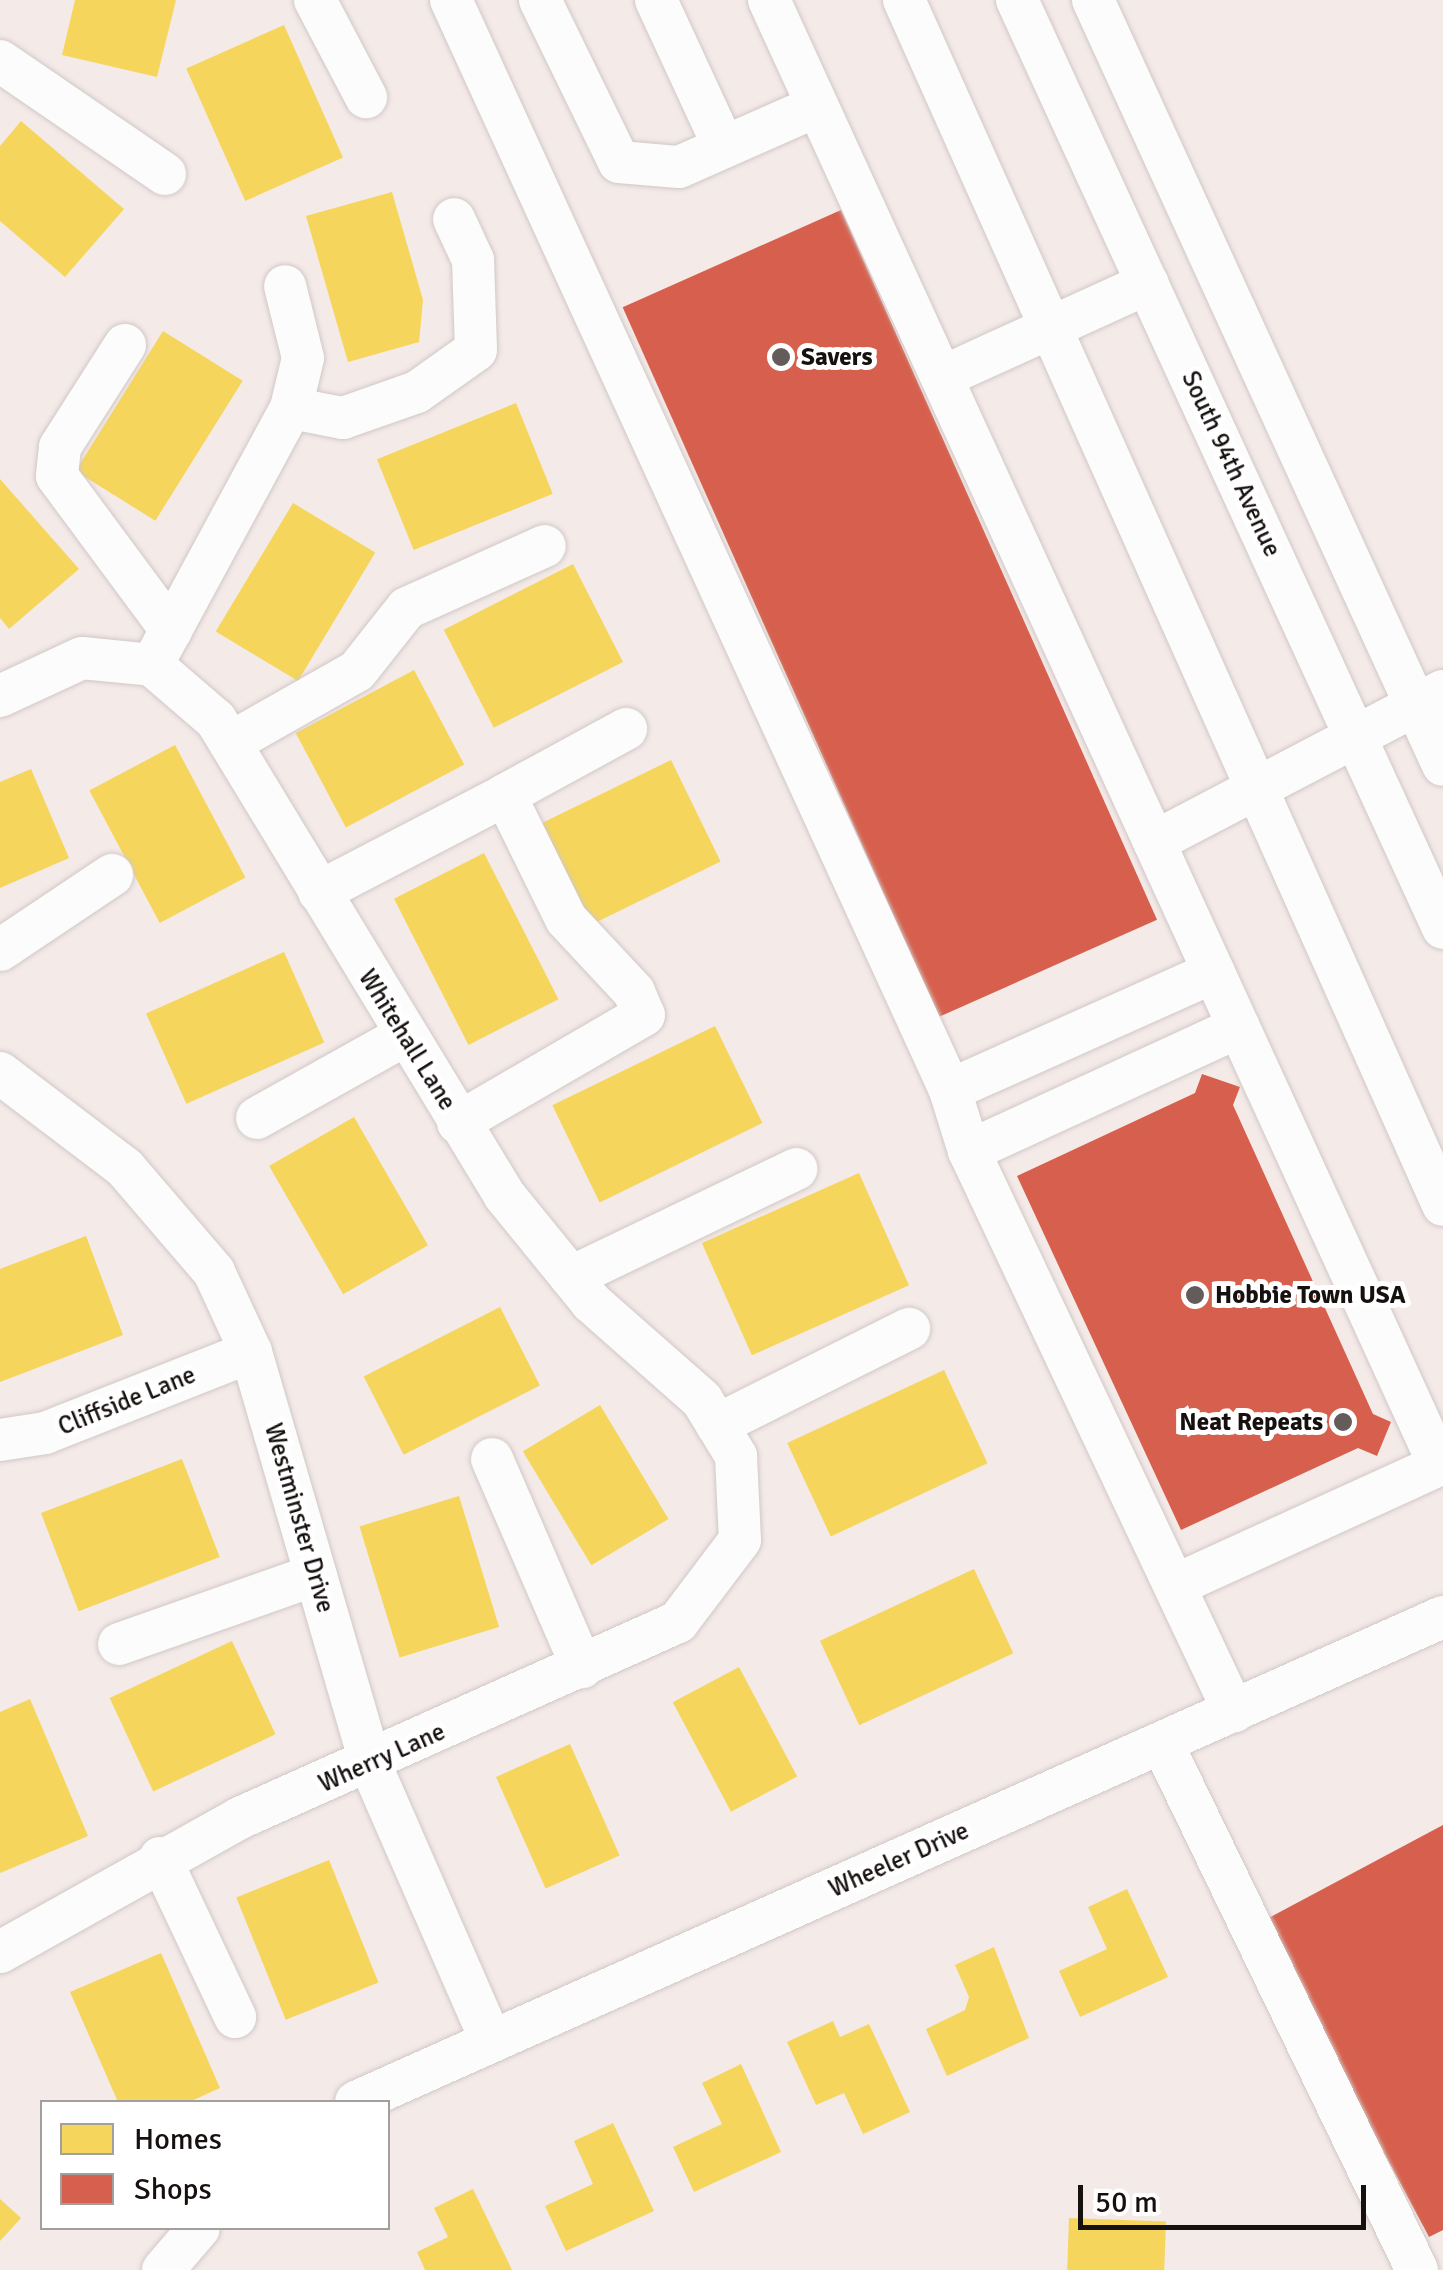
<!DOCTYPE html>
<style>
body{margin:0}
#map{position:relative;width:1443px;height:2270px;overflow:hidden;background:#f4eae8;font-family:Signika,sans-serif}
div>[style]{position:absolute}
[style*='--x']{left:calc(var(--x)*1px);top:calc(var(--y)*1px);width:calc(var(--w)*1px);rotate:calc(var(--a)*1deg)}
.homes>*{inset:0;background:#f6d55c;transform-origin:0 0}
.shops>*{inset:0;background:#d6604d;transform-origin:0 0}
.roads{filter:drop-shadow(0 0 2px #d0c8c6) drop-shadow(0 0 2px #d0c8c6)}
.minor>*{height:42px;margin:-21px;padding:0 21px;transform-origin:21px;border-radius:21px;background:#fdfcfc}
.dots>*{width:28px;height:28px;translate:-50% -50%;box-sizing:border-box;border:5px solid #fff;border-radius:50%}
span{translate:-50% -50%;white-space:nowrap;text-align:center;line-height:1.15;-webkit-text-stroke:10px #fff;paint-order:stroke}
.poi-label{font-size:25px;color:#16100f;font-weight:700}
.left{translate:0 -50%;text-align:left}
.right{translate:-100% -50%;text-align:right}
.street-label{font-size:25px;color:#16100f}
.legend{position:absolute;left:40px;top:2100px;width:350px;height:130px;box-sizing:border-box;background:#fff;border:2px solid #a29f9f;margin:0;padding:12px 18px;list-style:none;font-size:30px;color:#16100f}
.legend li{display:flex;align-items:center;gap:20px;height:50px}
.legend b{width:50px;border:2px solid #a29f9f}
.scale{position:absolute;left:1078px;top:2185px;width:288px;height:45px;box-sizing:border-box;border:5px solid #16100f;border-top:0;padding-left:12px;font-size:30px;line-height:35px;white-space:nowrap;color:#16100f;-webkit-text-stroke:8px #fff;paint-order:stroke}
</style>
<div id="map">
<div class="homes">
<div style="clip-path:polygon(75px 0,176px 0,157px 77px,62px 55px)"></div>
<div style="left:284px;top:25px;width:145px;height:107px;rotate:66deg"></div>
<div style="clip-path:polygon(21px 121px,124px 209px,65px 277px,0 221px,0 146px)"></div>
<div style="clip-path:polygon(392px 192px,423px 300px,419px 342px,348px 362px,306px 216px)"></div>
<div style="left:163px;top:331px;width:94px;height:165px;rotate:32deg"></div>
<div style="left:516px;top:403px;width:98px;height:150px;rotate:68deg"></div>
<div style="clip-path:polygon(0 479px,79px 569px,9px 629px,0 618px)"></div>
<div style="left:293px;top:503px;width:96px;height:150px;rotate:31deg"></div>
<div style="left:573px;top:564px;width:110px;height:145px;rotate:63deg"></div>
<div style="left:414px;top:670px;width:107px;height:134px;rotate:62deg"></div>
<div style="left:175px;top:745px;width:150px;height:97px;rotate:62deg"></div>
<div style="left:671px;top:760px;width:113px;height:144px;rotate:64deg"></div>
<div style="clip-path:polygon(31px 769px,69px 858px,0 888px,0 782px)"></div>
<div style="left:484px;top:853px;width:164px;height:101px;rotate:63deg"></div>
<div style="left:284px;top:952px;width:99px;height:151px;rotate:66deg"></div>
<div style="left:715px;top:1026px;width:108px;height:181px;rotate:64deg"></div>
<div style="left:354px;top:1117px;width:148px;height:98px;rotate:60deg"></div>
<div style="left:859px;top:1173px;width:123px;height:172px;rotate:66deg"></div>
<div style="clip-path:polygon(86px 1236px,123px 1335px,0 1382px,0 1269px)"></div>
<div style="left:500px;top:1307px;width:88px;height:153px;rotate:63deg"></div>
<div style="left:944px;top:1370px;width:103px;height:173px;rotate:65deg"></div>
<div style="left:600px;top:1405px;width:133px;height:90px;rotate:59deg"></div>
<div style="left:182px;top:1459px;width:105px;height:151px;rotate:69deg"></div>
<div style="left:459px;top:1496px;width:137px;height:104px;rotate:73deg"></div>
<div style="left:974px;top:1569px;width:93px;height:170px;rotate:65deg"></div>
<div style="left:232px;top:1641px;width:103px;height:135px;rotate:65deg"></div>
<div style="left:739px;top:1667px;width:124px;height:75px;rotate:62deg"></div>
<div style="clip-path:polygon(30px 1699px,88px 1836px,0 1873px,0 1712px)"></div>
<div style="left:570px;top:1744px;width:122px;height:81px;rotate:66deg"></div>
<div style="left:329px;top:1860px;width:132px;height:100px;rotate:68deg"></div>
<div style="clip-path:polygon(1127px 1889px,1168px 1977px,1080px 2017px,1059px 1971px,1107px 1949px,1088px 1907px)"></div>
<div style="clip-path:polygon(994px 1947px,1029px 2038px,947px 2076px,926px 2029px,965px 2010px,969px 1997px,955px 1965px)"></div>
<div style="clip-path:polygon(161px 1953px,220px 2088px,189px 2102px,118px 2102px,70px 1992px)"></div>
<div style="clip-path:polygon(833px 2021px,840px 2037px,869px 2024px,910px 2112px,863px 2134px,844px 2093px,816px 2105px,787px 2042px)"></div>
<div style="clip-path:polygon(741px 2064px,781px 2152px,694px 2192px,673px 2147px,722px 2124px,702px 2083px)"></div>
<div style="clip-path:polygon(613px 2123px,654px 2211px,566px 2251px,545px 2206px,593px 2184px,574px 2141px)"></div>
<div style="clip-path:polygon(473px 2189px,512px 2270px,425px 2270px,417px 2252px,448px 2237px,434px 2208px)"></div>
<div style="clip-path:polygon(0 2199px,21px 2218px,0 2241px)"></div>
<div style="left:1069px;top:2218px;width:97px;height:52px;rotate:2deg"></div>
</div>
<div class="shops">
<div style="left:841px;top:210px;width:777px;height:239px;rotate:66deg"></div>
<div style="clip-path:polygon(1202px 1074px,1240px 1087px,1233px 1105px,1373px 1414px,1391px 1422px,1377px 1456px,1358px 1448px,1181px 1530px,1017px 1176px,1195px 1093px)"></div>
<div style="clip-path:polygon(1443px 1825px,1443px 2230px,1429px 2237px,1261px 1922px)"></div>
</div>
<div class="roads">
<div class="minor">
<div style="--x:315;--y:0;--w:110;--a:62.3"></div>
<div style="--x:451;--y:0;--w:1199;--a:65.4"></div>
<div style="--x:950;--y:1090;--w:64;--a:72.7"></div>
<div style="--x:969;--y:1151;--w:620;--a:64.72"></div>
<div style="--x:540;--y:0;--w:180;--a:64"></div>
<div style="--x:619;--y:162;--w:60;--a:4.8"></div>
<div style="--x:679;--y:167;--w:151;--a:-23.8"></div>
<div style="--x:656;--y:0;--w:162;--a:65.2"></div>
<div style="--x:769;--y:0;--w:1611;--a:65.42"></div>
<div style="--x:1439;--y:1465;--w:289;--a:155.5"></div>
<div style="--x:904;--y:0;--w:1320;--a:65.9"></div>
<div style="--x:1017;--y:0;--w:1021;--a:65.34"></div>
<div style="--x:1093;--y:0;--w:841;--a:65.42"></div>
<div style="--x:0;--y:61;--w:200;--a:34.4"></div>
<div style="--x:125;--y:345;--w:121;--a:122.5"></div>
<div style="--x:60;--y:447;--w:29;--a:96"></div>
<div style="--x:57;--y:476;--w:192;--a:53.5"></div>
<div style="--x:942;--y:377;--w:226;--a:-24.5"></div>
<div style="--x:291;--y:408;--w:53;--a:10.9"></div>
<div style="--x:343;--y:418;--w:78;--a:-19.4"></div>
<div style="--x:417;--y:392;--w:72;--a:-35.4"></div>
<div style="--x:476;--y:350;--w:90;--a:-91.9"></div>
<div style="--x:473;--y:260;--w:45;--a:-114.9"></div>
<div style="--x:152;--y:665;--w:292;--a:-61.6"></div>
<div style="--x:291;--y:408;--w:51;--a:-76.5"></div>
<div style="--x:303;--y:358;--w:74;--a:-104"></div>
<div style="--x:0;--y:696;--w:90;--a:-24.9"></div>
<div style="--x:82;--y:658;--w:70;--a:5.7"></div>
<div style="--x:152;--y:665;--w:84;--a:40.7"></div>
<div style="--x:216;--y:720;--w:557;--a:58.74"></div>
<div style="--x:505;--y:1196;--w:136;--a:50.9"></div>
<div style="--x:591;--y:1302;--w:148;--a:41.4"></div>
<div style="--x:702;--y:1400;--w:66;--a:58.7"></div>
<div style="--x:736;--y:1456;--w:84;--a:87.3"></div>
<div style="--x:740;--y:1540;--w:103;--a:127.1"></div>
<div style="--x:678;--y:1622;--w:480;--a:155.9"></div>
<div style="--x:240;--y:1818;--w:275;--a:150.8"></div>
<div style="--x:230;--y:743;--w:146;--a:-29.6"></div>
<div style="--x:357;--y:671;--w:80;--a:-51.6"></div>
<div style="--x:407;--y:608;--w:151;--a:-24.2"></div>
<div style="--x:505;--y:795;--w:138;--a:-28.6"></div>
<div style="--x:1154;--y:842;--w:326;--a:-27.6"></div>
<div style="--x:319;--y:892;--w:210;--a:-27.5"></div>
<div style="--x:505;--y:795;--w:138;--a:63.8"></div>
<div style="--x:566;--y:919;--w:100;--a:47"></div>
<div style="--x:634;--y:992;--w:25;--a:67"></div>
<div style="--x:644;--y:1015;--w:215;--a:149.9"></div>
<div style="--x:0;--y:950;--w:135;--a:-33.8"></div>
<div style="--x:0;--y:1073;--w:157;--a:37.2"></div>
<div style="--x:125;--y:1168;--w:137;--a:49.4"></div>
<div style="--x:214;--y:1272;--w:88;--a:65.2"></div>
<div style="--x:251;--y:1352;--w:431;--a:73.8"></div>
<div style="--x:371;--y:1766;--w:297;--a:66.4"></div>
<div style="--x:950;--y:1090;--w:289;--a:-24.1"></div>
<div style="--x:257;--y:1118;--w:166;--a:-29.2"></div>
<div style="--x:969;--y:1151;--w:297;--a:-24.7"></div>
<div style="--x:571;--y:1277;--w:250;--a:-25.6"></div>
<div style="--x:717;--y:1425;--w:215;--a:-26.6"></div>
<div style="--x:0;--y:1440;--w:46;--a:-8.8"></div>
<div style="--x:45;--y:1433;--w:221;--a:-21.5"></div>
<div style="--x:492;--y:1459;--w:227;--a:66.6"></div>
<div style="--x:119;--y:1644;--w:208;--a:-19.4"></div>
<div style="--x:1163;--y:1745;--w:583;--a:64.18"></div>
<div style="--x:160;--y:1858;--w:176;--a:64.7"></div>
<div style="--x:356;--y:2102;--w:1190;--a:-24.05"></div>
<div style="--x:163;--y:2270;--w:55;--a:-49.4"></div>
</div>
</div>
<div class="dots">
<div style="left:781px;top:357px;background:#645c5b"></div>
<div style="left:1195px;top:1295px;background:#645c5b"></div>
<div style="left:1343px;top:1422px;background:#645c5b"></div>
</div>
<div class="poi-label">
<span class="left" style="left:801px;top:357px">Savers</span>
<span class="left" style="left:1215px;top:1295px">Hobbie Town USA</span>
<span class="right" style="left:1323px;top:1422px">Neat Repeats</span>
</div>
<div class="street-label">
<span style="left:1231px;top:464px;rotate:65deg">South 94th Avenue</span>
<span style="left:407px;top:1040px;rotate:58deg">Whitehall Lane</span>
<span style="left:127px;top:1401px;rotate:-22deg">Cliffside Lane</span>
<span style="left:299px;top:1518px;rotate:74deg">Westminster Drive</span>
<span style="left:382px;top:1758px;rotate:-24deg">Wherry Lane</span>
<span style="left:899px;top:1860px;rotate:-24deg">Wheeler Drive</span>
</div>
<ul class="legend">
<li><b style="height:28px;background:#f6d55c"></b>Homes</li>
<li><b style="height:28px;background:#d6604d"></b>Shops</li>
</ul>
<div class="scale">50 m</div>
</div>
